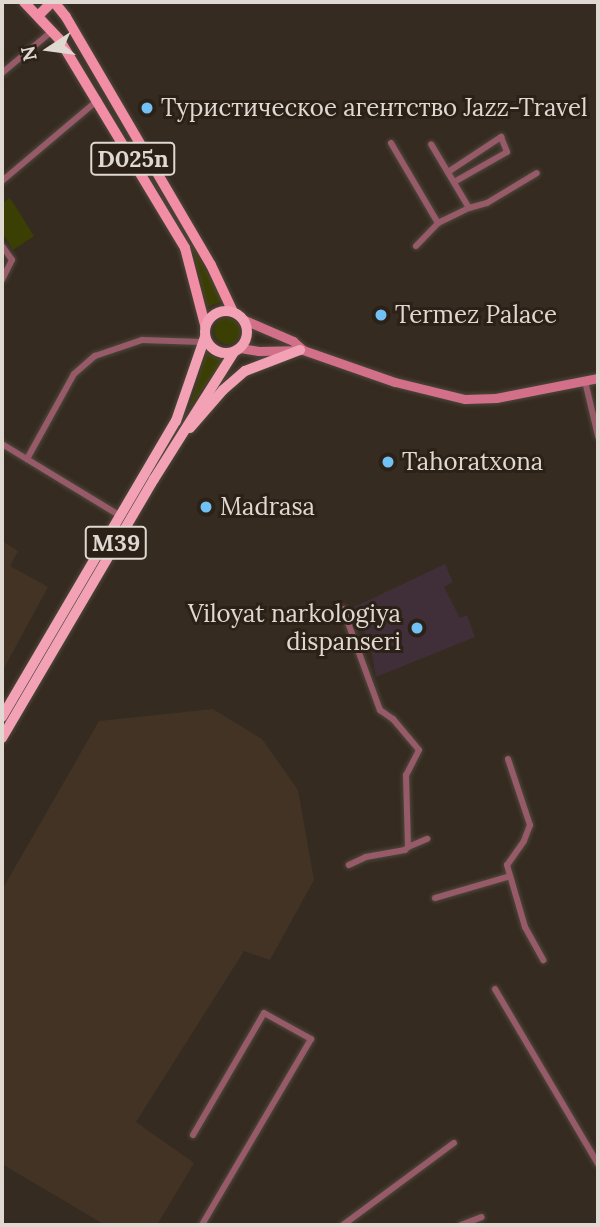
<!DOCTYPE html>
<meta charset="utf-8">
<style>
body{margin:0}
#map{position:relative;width:600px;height:1227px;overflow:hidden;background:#352b20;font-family:Lora,serif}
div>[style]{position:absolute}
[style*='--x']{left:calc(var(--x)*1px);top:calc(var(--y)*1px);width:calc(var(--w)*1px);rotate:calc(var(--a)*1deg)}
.built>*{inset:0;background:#423325}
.medical>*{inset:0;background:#402f38}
.green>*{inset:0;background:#3b3f03}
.round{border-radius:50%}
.roads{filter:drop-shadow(0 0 2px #50473c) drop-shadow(0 0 2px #50473c)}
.minor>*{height:6px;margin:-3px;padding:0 3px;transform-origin:3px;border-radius:3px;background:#975a69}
.secondary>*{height:9px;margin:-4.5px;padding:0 4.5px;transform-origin:4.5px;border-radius:4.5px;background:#d2708a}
.primary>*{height:10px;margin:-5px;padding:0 5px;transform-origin:5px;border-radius:5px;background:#f28da6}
.trunk>*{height:10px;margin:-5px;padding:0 5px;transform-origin:5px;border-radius:5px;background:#f3a2b5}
.trunk>.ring{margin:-5px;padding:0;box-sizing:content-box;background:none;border:10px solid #f3a2b5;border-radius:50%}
.dots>*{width:19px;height:19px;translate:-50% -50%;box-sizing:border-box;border:4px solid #2b2117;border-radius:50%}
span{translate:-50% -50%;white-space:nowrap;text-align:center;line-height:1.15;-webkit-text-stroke:6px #2b2117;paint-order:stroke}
.shield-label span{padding:2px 5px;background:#2b2117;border:2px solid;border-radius:5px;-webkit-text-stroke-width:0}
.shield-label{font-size:23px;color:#e0d9d2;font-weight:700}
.poi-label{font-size:24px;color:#e0d9d2}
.left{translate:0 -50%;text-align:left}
.right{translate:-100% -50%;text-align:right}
.frame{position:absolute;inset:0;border:4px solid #e0d9d2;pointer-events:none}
.north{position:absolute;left:14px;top:14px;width:70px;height:70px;-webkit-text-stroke:5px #2b2117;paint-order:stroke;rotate:257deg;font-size:19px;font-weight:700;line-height:28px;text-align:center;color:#e0d9d2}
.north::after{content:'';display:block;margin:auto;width:24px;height:32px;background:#e0d9d2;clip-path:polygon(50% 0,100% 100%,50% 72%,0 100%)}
</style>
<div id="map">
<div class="built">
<div style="clip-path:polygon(2px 541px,18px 551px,10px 566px,48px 587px,2px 672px)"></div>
<div style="clip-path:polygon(213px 709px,262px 739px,298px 790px,314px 880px,270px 960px,244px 951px,136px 1122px,194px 1163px,157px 1225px,105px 1225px,2px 1164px,2px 890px,99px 721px)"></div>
</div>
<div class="medical">
<div style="clip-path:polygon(445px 564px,453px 582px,444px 587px,460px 618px,467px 615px,475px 637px,376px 677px,370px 643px,352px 608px)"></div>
</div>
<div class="green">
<div style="clip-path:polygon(10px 198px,34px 236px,13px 250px,2px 232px,2px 203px)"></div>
<div style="clip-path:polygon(191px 243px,223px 301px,207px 307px)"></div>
<div class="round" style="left:214px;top:318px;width:26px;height:26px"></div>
<div style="clip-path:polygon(206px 353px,223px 360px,189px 409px)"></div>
</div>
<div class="roads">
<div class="minor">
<div style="--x:2;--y:73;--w:65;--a:-40"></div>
<div style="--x:391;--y:143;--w:93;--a:59.6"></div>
<div style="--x:448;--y:172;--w:64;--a:-33.4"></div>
<div style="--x:501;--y:137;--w:16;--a:68"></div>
<div style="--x:507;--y:152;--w:61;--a:150.5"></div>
<div style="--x:2;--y:181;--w:126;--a:-40.2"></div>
<div style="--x:469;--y:208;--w:19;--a:-16"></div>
<div style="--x:487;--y:203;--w:58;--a:-31"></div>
<div style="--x:2;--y:246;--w:17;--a:54"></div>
<div style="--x:12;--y:260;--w:22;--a:117"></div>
<div style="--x:416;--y:246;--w:32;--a:-46"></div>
<div style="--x:438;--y:223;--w:34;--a:-26"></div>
<div style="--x:469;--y:208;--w:74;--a:-120.7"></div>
<div style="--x:585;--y:381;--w:57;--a:76.7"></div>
<div style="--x:2;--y:444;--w:137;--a:31.3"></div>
<div style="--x:27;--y:459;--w:97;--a:-61.1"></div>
<div style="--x:74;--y:374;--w:28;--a:-41"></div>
<div style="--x:95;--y:356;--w:50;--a:-18.8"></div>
<div style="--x:142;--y:340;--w:61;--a:1.9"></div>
<div style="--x:343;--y:609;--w:108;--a:69.9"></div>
<div style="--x:380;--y:710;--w:16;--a:35"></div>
<div style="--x:393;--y:719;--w:40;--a:50"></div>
<div style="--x:419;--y:750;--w:28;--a:117"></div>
<div style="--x:406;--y:775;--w:72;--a:88.4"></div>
<div style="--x:408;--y:847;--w:4;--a:135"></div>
<div style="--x:405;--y:850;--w:40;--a:170"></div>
<div style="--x:366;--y:857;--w:19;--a:155"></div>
<div style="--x:508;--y:759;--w:70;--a:71.6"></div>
<div style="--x:530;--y:825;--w:17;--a:111"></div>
<div style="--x:524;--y:841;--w:29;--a:125"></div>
<div style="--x:507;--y:865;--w:65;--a:73.8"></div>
<div style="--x:525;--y:927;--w:38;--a:61"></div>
<div style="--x:408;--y:847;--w:21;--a:-23"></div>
<div style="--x:435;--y:898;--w:78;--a:-16.3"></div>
<div style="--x:495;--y:989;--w:203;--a:59.5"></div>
<div style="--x:193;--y:1135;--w:141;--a:-59.8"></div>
<div style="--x:264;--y:1013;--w:54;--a:29"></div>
<div style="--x:311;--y:1039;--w:216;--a:120.4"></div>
<div style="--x:343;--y:1225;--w:138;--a:-36.5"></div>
<div style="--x:461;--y:1225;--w:22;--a:-21"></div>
</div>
<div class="secondary">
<div style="--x:242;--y:319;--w:56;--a:23.3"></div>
<div style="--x:293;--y:341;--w:13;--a:42"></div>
<div style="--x:240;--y:348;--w:19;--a:9"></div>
<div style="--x:259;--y:351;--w:44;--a:-1.3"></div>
<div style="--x:303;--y:350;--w:97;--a:19.2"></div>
<div style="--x:395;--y:382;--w:72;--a:13.7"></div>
<div style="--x:465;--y:399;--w:31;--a:-2"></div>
<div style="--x:496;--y:398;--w:104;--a:-11.1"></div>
</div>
<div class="primary">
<div style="--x:24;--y:2;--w:51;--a:46.6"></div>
<div style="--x:59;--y:39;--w:244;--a:58.9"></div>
<div style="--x:185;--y:248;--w:80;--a:75.4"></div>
<div style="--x:54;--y:2;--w:19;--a:51"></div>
<div style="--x:66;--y:17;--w:287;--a:59.7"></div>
<div style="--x:211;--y:265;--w:52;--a:64.9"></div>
<div style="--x:38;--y:16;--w:20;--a:-45"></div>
</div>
<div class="trunk">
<div class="ring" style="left:205px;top:311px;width:32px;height:32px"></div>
<div style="--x:190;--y:428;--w:50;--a:-49"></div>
<div style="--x:223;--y:390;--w:29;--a:-41"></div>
<div style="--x:245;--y:371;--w:59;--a:-20.9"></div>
<div style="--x:2;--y:717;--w:343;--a:-59.6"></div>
<div style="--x:176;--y:421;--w:89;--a:-71"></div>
<div style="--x:2;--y:738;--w:300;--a:-59.6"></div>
<div style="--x:154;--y:479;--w:150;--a:-57.8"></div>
</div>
</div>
<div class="dots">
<div style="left:147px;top:108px;background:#72c1f5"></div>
<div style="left:381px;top:315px;background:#72c1f5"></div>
<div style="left:388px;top:462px;background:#72c1f5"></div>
<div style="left:206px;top:507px;background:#72c1f5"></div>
<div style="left:417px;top:628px;background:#72c1f5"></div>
</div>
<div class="shield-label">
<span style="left:133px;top:159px">D025n</span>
<span style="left:116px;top:543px">M39</span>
</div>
<div class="poi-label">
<span class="left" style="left:161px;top:108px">Туристическое агентство Jazz-Travel</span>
<span class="left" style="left:395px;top:315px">Termez Palace</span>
<span class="left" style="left:402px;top:462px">Tahoratxona</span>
<span class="left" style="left:220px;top:507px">Madrasa</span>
<span class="right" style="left:401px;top:628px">Viloyat narkologiya<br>dispanseri</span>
</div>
<div class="frame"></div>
<div class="north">N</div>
</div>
